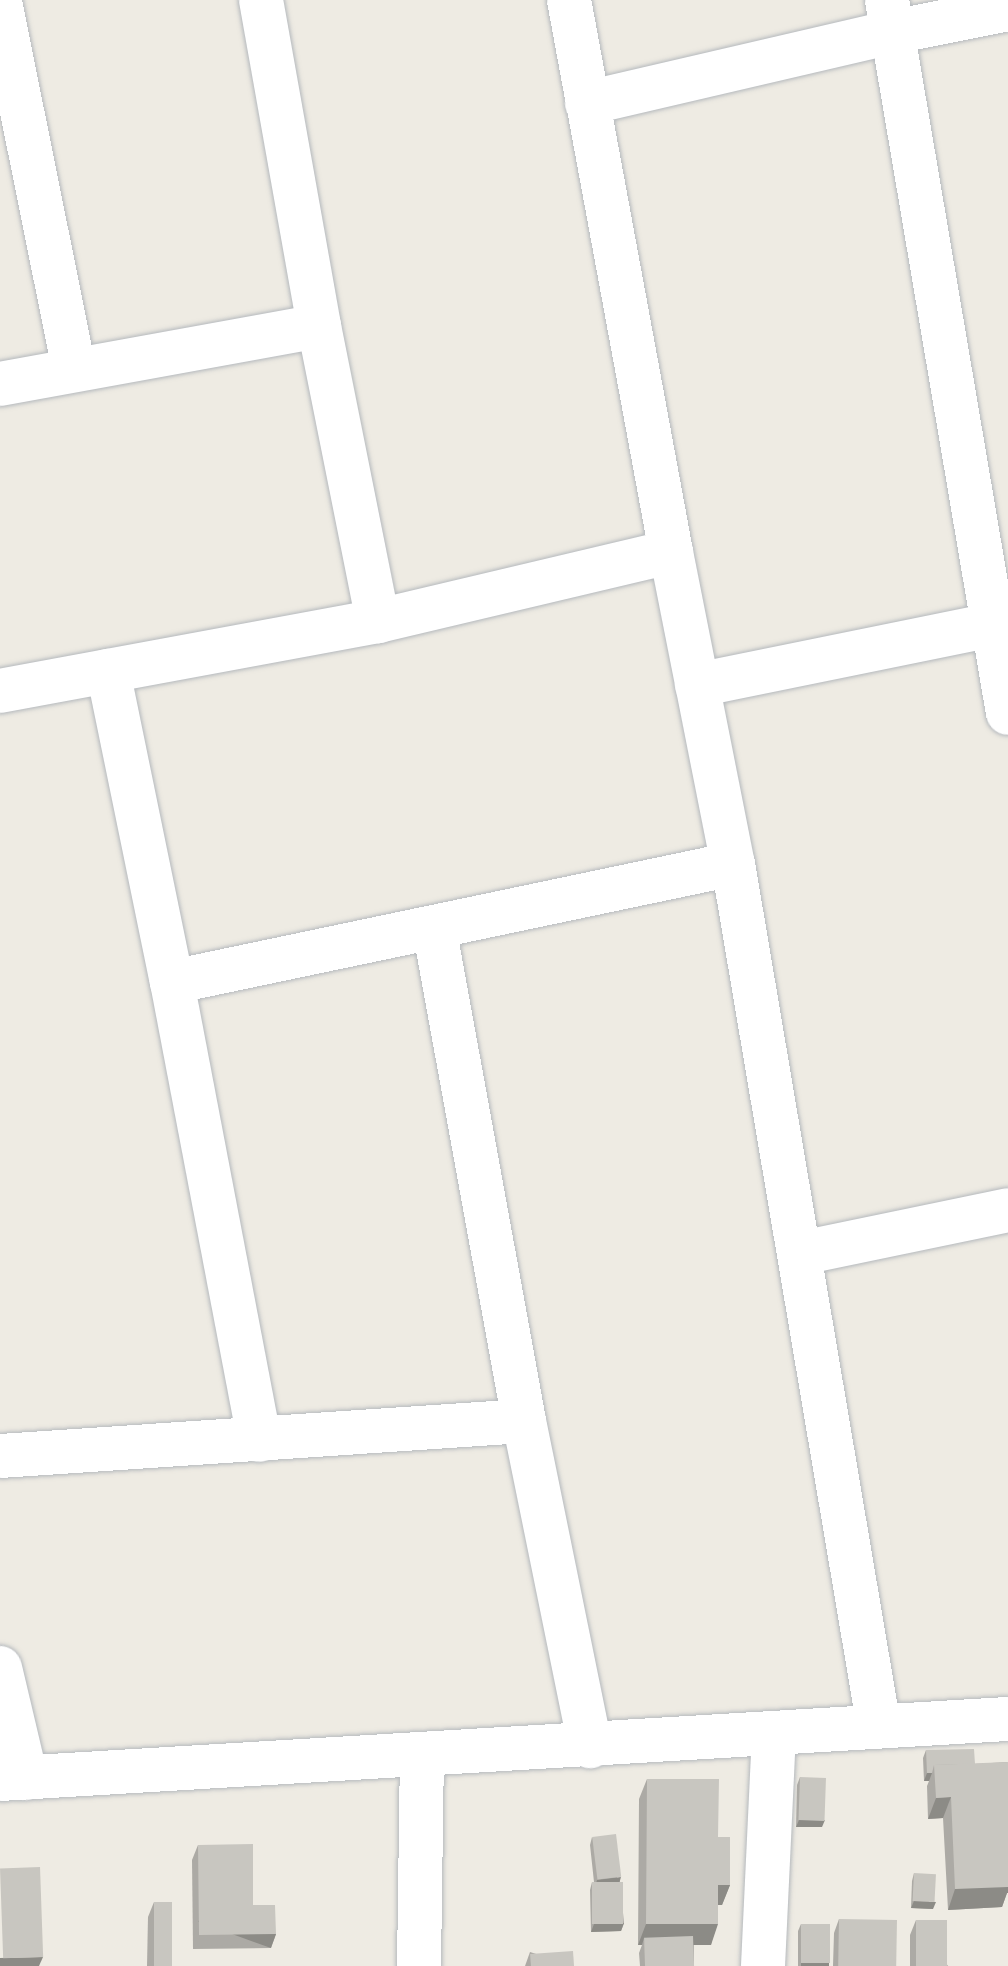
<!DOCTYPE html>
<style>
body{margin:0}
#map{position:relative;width:1008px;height:1966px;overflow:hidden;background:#eeebe3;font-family:"Varela Round",sans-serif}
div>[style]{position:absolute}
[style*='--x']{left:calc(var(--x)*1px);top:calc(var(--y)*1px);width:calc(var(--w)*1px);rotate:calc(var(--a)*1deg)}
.roads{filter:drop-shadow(0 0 2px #b5b9bd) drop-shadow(0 0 2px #b5b9bd)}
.minor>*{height:44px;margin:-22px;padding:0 22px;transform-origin:22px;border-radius:22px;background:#fff}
.wall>*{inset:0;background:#acaaa5}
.shaded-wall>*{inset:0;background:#8c8b86;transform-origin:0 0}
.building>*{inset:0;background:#c8c6c0;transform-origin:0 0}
span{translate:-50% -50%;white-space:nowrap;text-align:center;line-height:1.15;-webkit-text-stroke:6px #fff;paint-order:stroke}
</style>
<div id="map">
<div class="roads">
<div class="minor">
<div style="--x:261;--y:0;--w:331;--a:79.9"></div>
<div style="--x:319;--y:326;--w:301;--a:78.7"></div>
<div style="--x:569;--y:0;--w:561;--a:79.53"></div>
<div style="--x:671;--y:552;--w:318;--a:78.8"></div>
<div style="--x:733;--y:864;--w:875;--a:80.4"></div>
<div style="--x:887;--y:0;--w:723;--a:80.37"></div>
<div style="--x:0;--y:2;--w:375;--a:78.6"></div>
<div style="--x:587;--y:103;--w:314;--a:-13.1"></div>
<div style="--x:893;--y:32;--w:117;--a:-11.3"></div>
<div style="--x:0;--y:384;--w:324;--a:-10.3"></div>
<div style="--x:108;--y:671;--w:318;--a:78.4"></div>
<div style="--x:172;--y:982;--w:466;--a:79.2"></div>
<div style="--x:697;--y:685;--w:317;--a:-11.5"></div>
<div style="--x:0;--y:691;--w:384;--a:-10.5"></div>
<div style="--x:378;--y:621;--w:301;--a:-13.3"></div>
<div style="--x:434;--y:927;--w:502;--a:79.67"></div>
<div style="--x:172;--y:982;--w:573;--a:-11.88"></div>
<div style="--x:801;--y:1253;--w:211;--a:-11.7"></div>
<div style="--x:0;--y:1456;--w:525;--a:-3.82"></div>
<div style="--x:524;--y:1421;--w:332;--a:78.5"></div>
<div style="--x:0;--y:1668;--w:113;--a:76.7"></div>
<div style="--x:0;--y:1779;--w:1010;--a:-3.41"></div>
<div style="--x:419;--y:1966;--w:211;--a:-89.2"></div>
<div style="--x:763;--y:1966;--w:232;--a:-87.3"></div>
</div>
</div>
<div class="wall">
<div style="clip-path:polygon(926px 1750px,975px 1764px,1008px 1762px,1008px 1893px,1007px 1893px,1002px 1907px,948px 1910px,943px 1818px,928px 1819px,927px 1786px,929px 1781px,924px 1781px,923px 1758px)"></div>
<div style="clip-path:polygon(800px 1777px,822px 1827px,796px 1827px,797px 1785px)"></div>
<div style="clip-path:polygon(647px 1779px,718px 1837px,730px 1885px,722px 1905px,718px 1905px,711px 1945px,694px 1945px,694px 1966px,640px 1966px,639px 1953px,642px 1945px,638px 1945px,639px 1799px)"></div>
<div style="clip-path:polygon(592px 1837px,620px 1882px,624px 1923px,621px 1931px,591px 1932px,590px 1890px,592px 1882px,594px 1882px,590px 1845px)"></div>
<div style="clip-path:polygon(198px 1845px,253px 1905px,276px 1934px,271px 1948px,193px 1949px,192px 1860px)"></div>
<div style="clip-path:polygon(914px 1873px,933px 1909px,911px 1908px,912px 1881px)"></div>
<div style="clip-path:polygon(154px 1902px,170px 1966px,147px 1966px,148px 1917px)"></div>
<div style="clip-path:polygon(839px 1919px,895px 1966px,833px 1966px,834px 1933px)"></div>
<div style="clip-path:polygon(916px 1920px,948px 1966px,910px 1966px,910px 1935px)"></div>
<div style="clip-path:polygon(801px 1924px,829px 1963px,828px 1966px,798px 1966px,798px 1931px)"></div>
<div style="clip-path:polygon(530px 1952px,574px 1966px,525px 1966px)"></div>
</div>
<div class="shaded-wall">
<div style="clip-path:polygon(927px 1773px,932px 1773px,929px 1781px,924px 1781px)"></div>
<div style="clip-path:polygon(951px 1797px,943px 1818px,928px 1819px,936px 1798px)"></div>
<div style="clip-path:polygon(799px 1820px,825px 1820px,822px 1827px,796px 1827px)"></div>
<div style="clip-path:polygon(1008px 1874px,1008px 1893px,1007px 1893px,1002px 1907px,948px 1910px,955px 1889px)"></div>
<div style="clip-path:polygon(621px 1877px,619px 1884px,595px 1887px,597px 1880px)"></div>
<div style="clip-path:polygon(718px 1885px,730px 1885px,722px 1905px,711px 1905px)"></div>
<div style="clip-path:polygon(914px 1901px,936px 1902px,933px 1909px,911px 1908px)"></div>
<div style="clip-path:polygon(624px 1923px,621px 1931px,591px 1932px,594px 1924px)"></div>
<div style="clip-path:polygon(646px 1924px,718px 1924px,711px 1945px,645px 1945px,644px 1938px,642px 1945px,638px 1945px)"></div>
<div style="left:276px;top:1934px;width:15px;height:77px;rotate:110deg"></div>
<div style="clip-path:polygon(43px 1957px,39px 1966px,0 1966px,0 1958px)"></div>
<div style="left:801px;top:1963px;width:28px;height:3px"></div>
</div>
<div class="building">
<div style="clip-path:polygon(974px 1749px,975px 1764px,934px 1765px,932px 1773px,927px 1773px,926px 1750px)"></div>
<div style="clip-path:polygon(1008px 1762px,1008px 1887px,955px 1889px,951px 1797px,936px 1798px,934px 1765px)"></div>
<div style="left:800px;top:1777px;width:26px;height:43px;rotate:2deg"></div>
<div style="clip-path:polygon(647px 1779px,719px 1779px,718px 1837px,730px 1837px,730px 1885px,718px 1885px,718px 1924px,646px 1924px)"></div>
<div style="left:616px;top:1834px;width:43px;height:24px;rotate:83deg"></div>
<div style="clip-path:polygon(253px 1844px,253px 1905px,275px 1905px,276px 1934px,199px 1935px,198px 1845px)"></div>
<div style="left:40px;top:1867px;width:90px;height:40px;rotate:88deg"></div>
<div style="left:914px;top:1873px;width:22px;height:28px;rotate:3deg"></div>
<div style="left:592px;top:1882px;width:31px;height:42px"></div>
<div style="left:154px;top:1902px;width:18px;height:64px"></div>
<div style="left:839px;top:1919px;width:58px;height:47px;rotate:1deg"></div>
<div style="left:916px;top:1920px;width:31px;height:46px"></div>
<div style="left:801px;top:1924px;width:29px;height:39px"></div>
<div style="left:693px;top:1936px;width:30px;height:49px;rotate:88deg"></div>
<div style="left:573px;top:1951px;width:15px;height:43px;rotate:86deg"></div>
</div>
</div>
